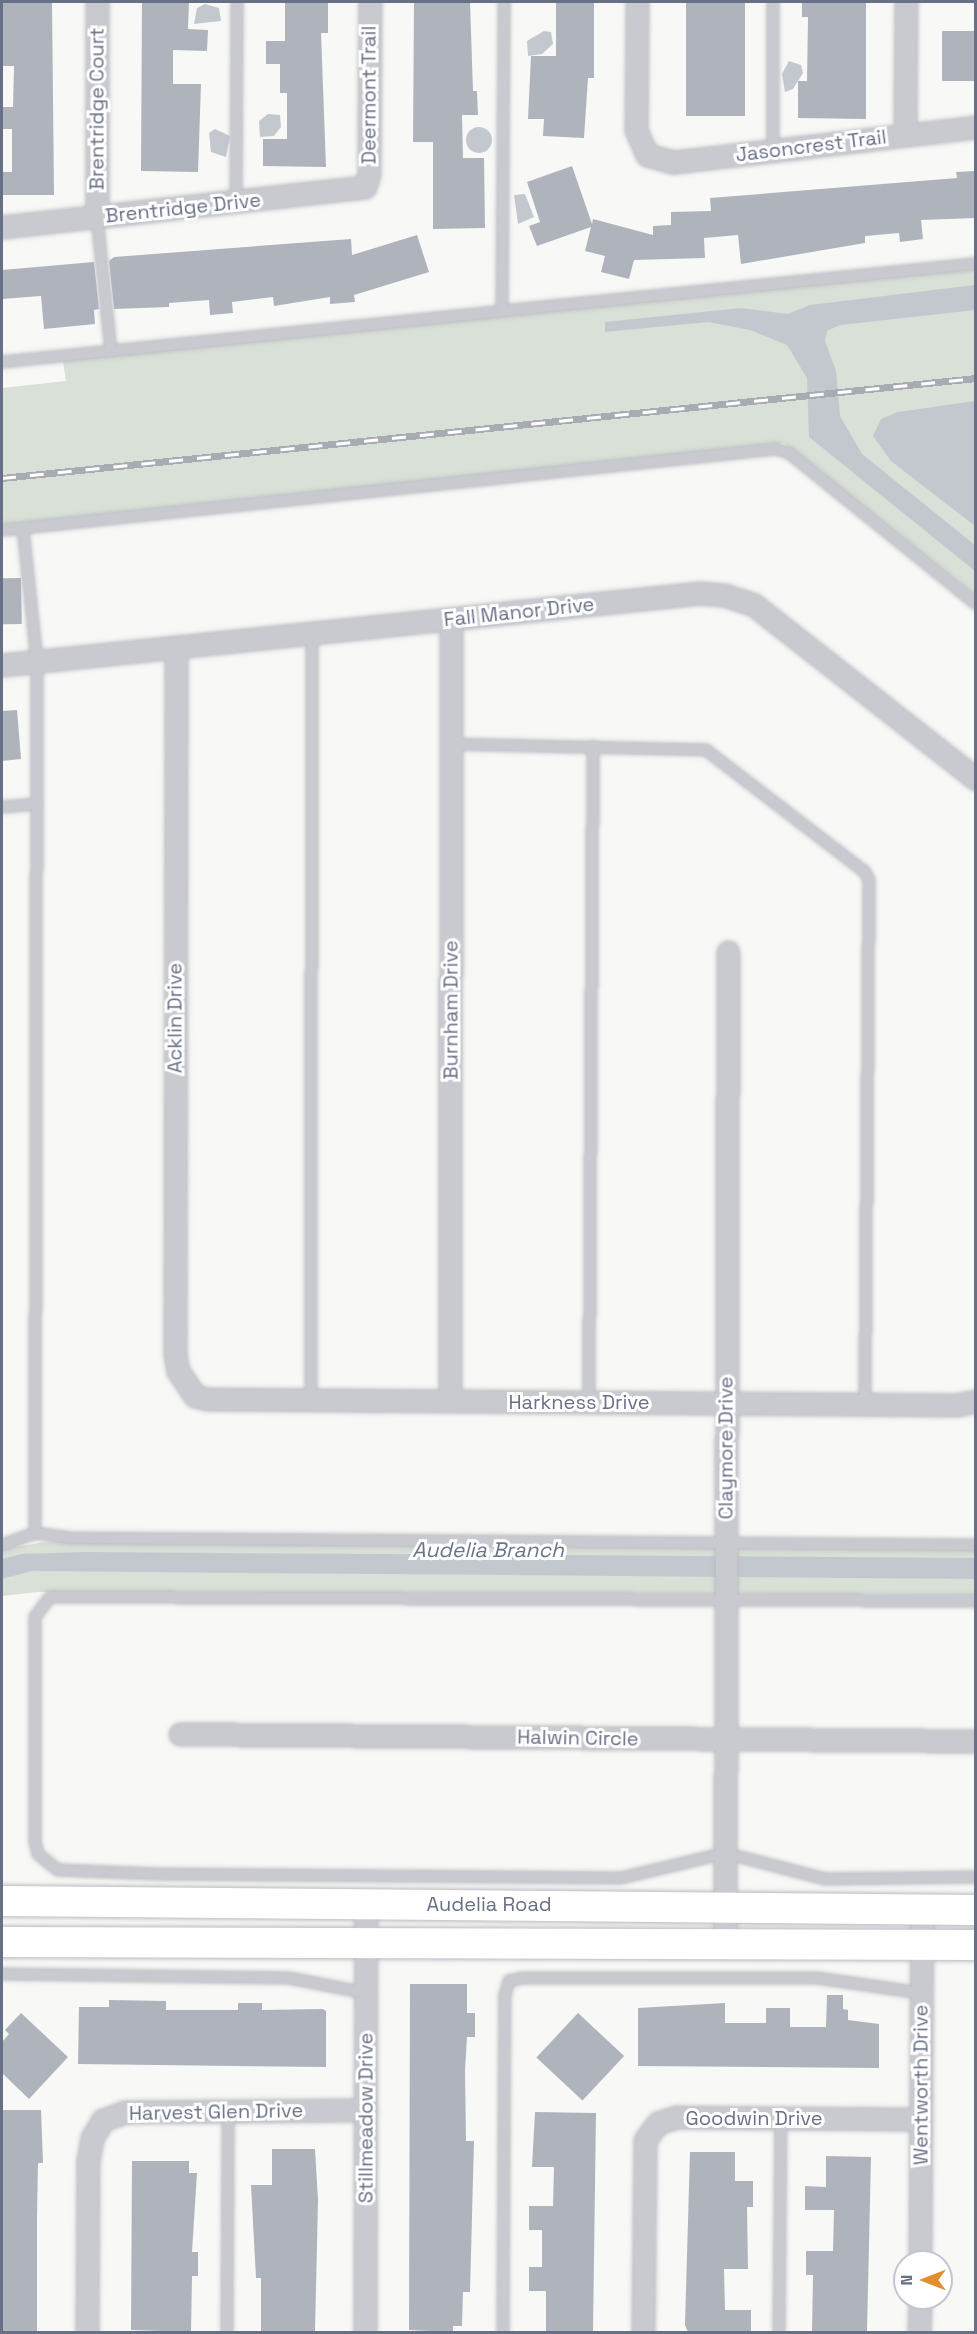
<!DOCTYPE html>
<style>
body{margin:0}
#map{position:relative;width:977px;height:2334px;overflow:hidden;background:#f8f8f6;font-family:"Space Grotesk",sans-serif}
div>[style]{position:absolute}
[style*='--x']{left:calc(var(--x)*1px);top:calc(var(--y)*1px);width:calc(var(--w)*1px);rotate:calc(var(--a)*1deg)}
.green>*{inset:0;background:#d8e0d7}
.water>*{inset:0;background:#c3c8cf}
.round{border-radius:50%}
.building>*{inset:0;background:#afb3bc;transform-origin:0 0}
.roads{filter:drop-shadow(0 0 2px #bbbdc3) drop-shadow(0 0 2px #bbbdc3)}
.lane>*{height:10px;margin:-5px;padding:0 5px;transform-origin:5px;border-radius:5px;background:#c9cacf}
.street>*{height:21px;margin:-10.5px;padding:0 10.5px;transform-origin:10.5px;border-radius:10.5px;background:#c9cacf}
.secondary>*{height:30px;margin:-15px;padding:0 15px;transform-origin:15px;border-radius:15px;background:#fff}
.rail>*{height:7px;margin-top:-3.5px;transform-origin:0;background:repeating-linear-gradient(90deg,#fff 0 14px,#a9abb3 0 28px);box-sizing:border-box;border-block:2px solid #a9abb3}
span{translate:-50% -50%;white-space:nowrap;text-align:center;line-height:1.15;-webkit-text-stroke:6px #fff;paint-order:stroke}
.street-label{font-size:20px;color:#687086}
.water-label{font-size:21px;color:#697689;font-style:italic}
.frame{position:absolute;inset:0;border:3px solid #687086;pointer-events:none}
.north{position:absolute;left:893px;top:2250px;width:60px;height:60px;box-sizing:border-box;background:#fff;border:2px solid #c3c6cf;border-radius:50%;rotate:270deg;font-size:16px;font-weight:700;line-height:24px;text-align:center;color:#687086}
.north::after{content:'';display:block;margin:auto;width:21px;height:27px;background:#e08e2f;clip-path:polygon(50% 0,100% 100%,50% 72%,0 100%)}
</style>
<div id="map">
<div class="green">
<div style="clip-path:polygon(975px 264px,975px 596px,784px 443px,2px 525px,2px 388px,66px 381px,62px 355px)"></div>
<div style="clip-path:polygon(45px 1542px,975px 1543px,975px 1595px,38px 1592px,2px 1596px,2px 1549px)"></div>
</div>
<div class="water">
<div style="clip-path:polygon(205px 4px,219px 8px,221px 21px,194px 24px,197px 8px)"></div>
<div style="clip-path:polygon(544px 31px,551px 32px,553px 44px,542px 54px,528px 56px,527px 41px)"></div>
<div style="clip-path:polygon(789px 61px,801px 65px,803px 73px,793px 89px,785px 92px,782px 74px)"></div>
<div style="clip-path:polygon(268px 114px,280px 115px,281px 127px,274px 136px,260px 137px,259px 121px)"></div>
<div class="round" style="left:466px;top:127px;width:26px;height:26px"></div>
<div style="clip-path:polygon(215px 129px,230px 136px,226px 157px,211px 152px,209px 133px)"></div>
<div style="clip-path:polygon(525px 194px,534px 217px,518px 224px,514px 195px)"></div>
<div style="clip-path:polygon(975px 285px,975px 310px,840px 325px,827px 331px,825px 341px,836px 371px,840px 416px,862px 454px,975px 545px,975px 571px,809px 437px,807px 378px,787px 345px,750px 330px,708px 322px,605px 332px,605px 322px,741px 308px,788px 314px,810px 305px)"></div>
<div style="clip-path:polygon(975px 401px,976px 401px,975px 526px,891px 461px,873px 436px,881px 419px,898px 412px)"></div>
<div style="clip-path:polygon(86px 1552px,976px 1558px,975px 1579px,32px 1571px,2px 1579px,2px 1559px,21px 1554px)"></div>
</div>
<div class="building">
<div style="clip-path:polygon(2px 2px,52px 2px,54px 195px,2px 195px,2px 172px,12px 172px,12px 129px,2px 129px,2px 107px,13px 107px,14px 66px,2px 66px)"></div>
<div style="clip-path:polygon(142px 2px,189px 2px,188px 29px,208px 30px,207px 51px,173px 50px,173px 84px,201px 84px,198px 172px,141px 171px)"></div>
<div style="clip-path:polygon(285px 2px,328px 2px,328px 33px,321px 33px,326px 167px,263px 166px,263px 139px,287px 139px,287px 93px,280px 93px,280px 64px,266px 64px,266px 41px,285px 41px)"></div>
<div style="clip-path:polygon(414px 2px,470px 2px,473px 91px,477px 91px,478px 115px,462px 115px,463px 158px,484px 158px,485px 228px,433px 229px,433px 142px,413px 142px)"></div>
<div style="clip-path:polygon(556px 2px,594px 2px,594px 78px,588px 78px,584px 138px,543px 136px,544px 119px,528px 119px,531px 56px,556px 56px)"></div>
<div style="left:686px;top:2px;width:59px;height:114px"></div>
<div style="clip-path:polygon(802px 2px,866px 2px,866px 119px,798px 118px,798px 81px,807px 81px,808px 17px,802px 17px)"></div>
<div style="left:942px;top:31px;width:33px;height:50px"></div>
<div style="clip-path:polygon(572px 166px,592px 224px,593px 219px,653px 235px,653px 226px,671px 225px,671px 212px,711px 211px,710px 198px,957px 178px,956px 172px,975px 171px,975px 218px,921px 220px,923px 239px,900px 242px,899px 233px,865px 236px,865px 243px,741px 264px,738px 235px,704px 238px,705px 258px,634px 260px,629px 279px,601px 272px,605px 256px,585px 251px,591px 227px,537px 246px,529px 226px,540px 222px,527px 182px)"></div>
<div style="clip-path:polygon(417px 235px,429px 272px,354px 295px,355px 302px,330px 304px,330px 297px,274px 306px,273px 297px,232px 302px,233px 313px,210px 315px,209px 300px,169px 303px,169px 307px,114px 309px,109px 261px,114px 257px,351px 239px,352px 255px)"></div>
<div style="clip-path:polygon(94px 262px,99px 309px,94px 310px,95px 324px,44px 329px,41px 296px,2px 299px,2px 270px)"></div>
<div style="left:21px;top:578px;width:46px;height:19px;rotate:89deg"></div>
<div style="clip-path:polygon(17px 710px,21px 759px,2px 761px,2px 711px)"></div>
<div style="clip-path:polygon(410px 1984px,467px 1984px,467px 2013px,475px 2013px,475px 2037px,467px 2037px,465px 2070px,466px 2141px,474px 2141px,470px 2292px,463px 2292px,462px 2326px,453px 2326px,453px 2332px,409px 2330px)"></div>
<div style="clip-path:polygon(827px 1995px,843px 1995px,843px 2009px,848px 2010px,848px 2020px,879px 2024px,879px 2068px,638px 2066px,638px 2008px,725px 2003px,725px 2023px,766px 2023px,766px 2008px,790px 2008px,790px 2027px,826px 2027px)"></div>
<div style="clip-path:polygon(109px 2000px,166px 2001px,166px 2010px,238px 2010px,238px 2003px,262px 2003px,262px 2010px,323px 2009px,326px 2011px,326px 2067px,78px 2064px,79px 2007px,109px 2007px)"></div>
<div style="clip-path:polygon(21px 2013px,68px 2057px,29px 2099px,2px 2073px,2px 2042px,9px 2034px,5px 2030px)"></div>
<div style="left:578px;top:2013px;width:63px;height:61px;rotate:43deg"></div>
<div style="clip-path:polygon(2px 2110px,41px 2110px,43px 2163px,38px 2163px,37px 2217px,37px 2332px,2px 2332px)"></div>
<div style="clip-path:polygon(535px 2112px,596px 2113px,593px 2332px,546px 2332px,546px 2291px,529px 2291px,529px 2267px,542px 2267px,542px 2230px,529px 2230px,529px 2206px,553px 2206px,554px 2167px,532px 2167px)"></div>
<div style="clip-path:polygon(272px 2149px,315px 2149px,318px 2200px,315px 2332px,261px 2332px,261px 2278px,256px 2278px,251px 2185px,272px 2185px)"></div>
<div style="clip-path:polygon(690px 2152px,735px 2152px,735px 2181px,753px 2181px,753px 2207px,747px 2207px,748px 2269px,724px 2269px,725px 2310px,751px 2310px,751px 2332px,688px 2332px,685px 2325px)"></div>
<div style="clip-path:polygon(826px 2156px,871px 2157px,867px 2332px,812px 2332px,813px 2275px,806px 2275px,806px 2251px,833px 2251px,834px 2210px,805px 2210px,805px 2186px,826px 2187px)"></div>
<div style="clip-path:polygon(132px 2161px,189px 2161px,189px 2173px,197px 2173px,192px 2252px,198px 2252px,198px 2276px,192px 2276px,191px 2332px,131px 2330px)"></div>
</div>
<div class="roads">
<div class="lane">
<div style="--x:773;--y:152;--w:150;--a:-90"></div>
<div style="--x:236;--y:203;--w:201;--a:-89.7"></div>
<div style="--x:502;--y:311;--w:476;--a:-5.7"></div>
<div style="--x:111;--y:351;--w:393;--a:-5.8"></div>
<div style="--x:502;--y:311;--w:309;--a:-89.6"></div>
<div style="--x:2;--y:362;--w:110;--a:-5.8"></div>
<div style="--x:111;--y:351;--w:135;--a:-96"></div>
<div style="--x:23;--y:528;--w:757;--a:-5.99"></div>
<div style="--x:776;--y:449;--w:14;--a:17"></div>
<div style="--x:789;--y:453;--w:240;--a:38.9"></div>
<div style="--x:2;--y:530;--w:21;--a:-5"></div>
<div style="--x:23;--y:528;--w:135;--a:84"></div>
<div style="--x:37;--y:662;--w:871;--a:90.13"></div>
<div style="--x:451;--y:744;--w:255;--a:1.3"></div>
<div style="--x:706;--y:750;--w:200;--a:37.5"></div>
<div style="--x:865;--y:872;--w:9;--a:63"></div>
<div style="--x:869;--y:880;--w:523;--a:90.44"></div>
<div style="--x:2;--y:807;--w:35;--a:-5"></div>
<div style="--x:311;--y:1399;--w:765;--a:-89.93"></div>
<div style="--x:589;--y:1402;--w:656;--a:-89.65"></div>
<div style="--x:2;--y:1545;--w:35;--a:-20"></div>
<div style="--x:35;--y:1533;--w:36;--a:8"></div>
<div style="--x:71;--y:1538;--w:905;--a:0.44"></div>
<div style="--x:976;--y:1601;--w:926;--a:-179.75"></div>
<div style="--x:50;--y:1597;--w:25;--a:127"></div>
<div style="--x:35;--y:1617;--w:224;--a:90"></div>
<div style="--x:35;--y:1841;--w:13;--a:77"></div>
<div style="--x:38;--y:1854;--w:26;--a:39"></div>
<div style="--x:58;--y:1870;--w:100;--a:2.3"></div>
<div style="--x:158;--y:1874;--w:463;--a:0.5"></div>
<div style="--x:621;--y:1878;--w:107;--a:-13.5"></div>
<div style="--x:725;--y:1853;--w:103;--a:14.6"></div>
<div style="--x:825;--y:1879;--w:151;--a:-0.8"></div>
<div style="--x:2;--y:1974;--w:287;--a:0.8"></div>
<div style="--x:289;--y:1978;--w:78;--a:11"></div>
<div style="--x:227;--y:2332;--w:221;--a:-89.7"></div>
<div style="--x:503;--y:2332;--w:337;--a:-89.7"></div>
<div style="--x:505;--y:1995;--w:15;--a:-74"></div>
<div style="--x:509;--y:1981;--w:13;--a:-13"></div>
<div style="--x:522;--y:1978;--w:295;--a:0"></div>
<div style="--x:817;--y:1978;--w:105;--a:8.2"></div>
<div style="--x:779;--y:2332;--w:214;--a:-89.5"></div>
</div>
<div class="street">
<div style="--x:97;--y:2;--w:215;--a:90"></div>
<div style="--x:637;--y:2;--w:128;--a:90.4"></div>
<div style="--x:636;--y:130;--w:27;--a:66"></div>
<div style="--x:647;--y:155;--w:28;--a:15"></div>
<div style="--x:674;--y:162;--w:304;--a:-6.6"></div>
<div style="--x:905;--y:134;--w:132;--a:-89.6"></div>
<div style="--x:2;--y:227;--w:365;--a:-6.3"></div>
<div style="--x:365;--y:187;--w:14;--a:-73"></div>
<div style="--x:369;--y:174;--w:172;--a:-89.7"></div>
<div style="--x:176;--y:647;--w:707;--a:90.08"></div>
<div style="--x:175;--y:1354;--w:17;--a:80"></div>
<div style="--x:178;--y:1371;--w:30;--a:56"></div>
<div style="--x:195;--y:1396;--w:12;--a:14"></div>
<div style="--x:207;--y:1399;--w:750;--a:0.46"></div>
<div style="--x:957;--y:1405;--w:19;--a:-12"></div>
<div style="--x:2;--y:665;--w:702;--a:-5.89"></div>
<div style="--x:700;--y:593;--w:24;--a:5"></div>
<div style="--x:724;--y:595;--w:32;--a:18"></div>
<div style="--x:754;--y:605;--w:282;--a:38.1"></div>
<div style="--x:450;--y:1400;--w:781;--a:-89.93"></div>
<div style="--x:180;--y:1734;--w:796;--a:0.5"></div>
<div style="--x:725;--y:1945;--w:993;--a:-89.83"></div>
<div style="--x:920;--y:2262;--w:353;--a:-89.7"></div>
<div style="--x:87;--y:2332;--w:171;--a:-89.7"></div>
<div style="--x:88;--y:2161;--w:23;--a:-80"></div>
<div style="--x:92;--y:2138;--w:21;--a:-59"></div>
<div style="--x:103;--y:2120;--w:23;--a:-20"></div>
<div style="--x:125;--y:2112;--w:241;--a:-0.5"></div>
<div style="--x:365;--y:2332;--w:429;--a:-89.9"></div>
<div style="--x:643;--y:2332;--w:192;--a:-89.4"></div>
<div style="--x:645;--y:2140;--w:21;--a:-53"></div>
<div style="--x:658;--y:2123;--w:20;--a:-18"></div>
<div style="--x:677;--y:2117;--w:244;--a:0.5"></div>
<div style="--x:919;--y:2332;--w:34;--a:-88"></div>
</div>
<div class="secondary">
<div style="--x:2;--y:1901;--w:974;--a:0.53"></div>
<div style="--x:2;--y:1942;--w:974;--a:0.18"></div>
</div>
</div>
<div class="rail">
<div style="--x:2;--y:478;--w:979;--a:-5.86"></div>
</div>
<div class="street-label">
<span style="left:369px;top:95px;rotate:-90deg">Deermont Trail</span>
<span style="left:97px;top:109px;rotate:-90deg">Brentridge Court</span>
<span style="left:811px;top:146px;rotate:-7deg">Jasoncrest Trail</span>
<span style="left:183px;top:208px;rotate:-6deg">Brentridge Drive</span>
<span style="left:519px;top:612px;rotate:-6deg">Fall Manor Drive</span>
<span style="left:451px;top:1010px;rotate:-90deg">Burnham Drive</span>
<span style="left:175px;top:1018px;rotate:-90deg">Acklin Drive</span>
<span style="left:579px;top:1402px">Harkness Drive</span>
<span style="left:726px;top:1448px;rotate:-90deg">Claymore Drive</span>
<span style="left:578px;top:1738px;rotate:1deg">Halwin Circle</span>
<span style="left:489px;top:1904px">Audelia Road</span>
<span style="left:921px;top:2085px;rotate:-90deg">Wentworth Drive</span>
<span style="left:216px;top:2112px;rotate:-1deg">Harvest Glen Drive</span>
<span style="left:366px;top:2118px;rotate:-90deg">Stillmeadow Drive</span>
<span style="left:754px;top:2118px">Goodwin Drive</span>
</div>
<div class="water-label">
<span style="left:488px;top:1550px">Audelia Branch</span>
</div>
<div class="frame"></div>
<div class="north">N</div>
</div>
